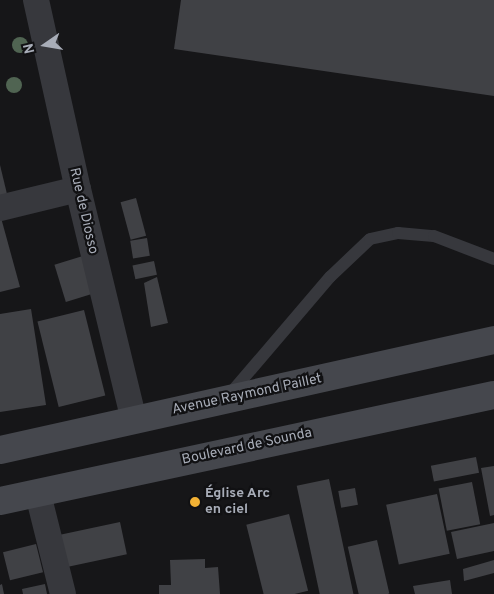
<!DOCTYPE html>
<meta charset="utf-8">
<style>
body{margin:0}
#map{position:relative;width:494px;height:594px;overflow:hidden;background:#161618;font-family:Overpass,sans-serif}
div>[style]{position:absolute}
[style*='--x']{left:calc(var(--x)*1px);top:calc(var(--y)*1px);width:calc(var(--w)*1px);rotate:calc(var(--a)*1deg)}
.building>*{inset:0;background:#404145;transform-origin:0 0}
.service>*{height:12px;margin:-6px;padding:0 6px;transform-origin:6px;border-radius:6px;background:#37383d}
.minor>*{height:26px;margin:-13px;padding:0 13px;transform-origin:13px;border-radius:13px;background:#37383d}
.secondary>*{height:28px;margin:-14px;padding:0 14px;transform-origin:14px;border-radius:14px;background:#45474d}
.trees>*{width:16px;height:16px;margin:-8px;border-radius:50%;background:#506452}
.dots>*{width:14px;height:14px;translate:-50% -50%;box-sizing:border-box;border:2px solid #111113;border-radius:50%}
span{translate:-50% -50%;white-space:nowrap;text-align:center;line-height:1.15;-webkit-text-stroke:4.5px #111113;paint-order:stroke}
.street-label{font-size:14px;color:#a8adb8}
.poi-label{font-size:14px;color:#a8adb8;font-weight:700}
.left{translate:0 -50%;text-align:left}
.north{position:absolute;left:20px;top:20px;width:50px;height:50px;-webkit-text-stroke:4px #111113;paint-order:stroke;rotate:257deg;font-size:14px;font-weight:700;line-height:20px;text-align:center;color:#a8adb8}
.north::after{content:'';display:block;margin:auto;width:18px;height:22px;background:#a8adb8;clip-path:polygon(50% 0,100% 100%,50% 72%,0 100%)}
</style>
<div id="map">
<div class="building">
<div style="clip-path:polygon(181px 0,494px 0,494px 96px,174px 49px)"></div>
<div style="clip-path:polygon(0 165px,7px 194px,0 196px)"></div>
<div style="left:136px;top:198px;width:39px;height:16px;rotate:75deg"></div>
<div style="clip-path:polygon(0 214px,20px 287px,0 292px)"></div>
<div style="left:147px;top:238px;width:18px;height:17px;rotate:81deg"></div>
<div style="left:86px;top:255px;width:39px;height:33px;rotate:73deg"></div>
<div style="left:154px;top:261px;width:14px;height:22px;rotate:78deg"></div>
<div style="clip-path:polygon(157px 277px,168px 323px,151px 327px,144px 283px)"></div>
<div style="clip-path:polygon(31px 309px,46px 405px,0 412px,0 314px)"></div>
<div style="left:84px;top:310px;width:88px;height:48px;rotate:76deg"></div>
<div style="left:476px;top:457px;width:16px;height:46px;rotate:79deg"></div>
<div style="clip-path:polygon(494px 466px,494px 515px,490px 516px,481px 468px)"></div>
<div style="left:329px;top:479px;width:118px;height:33px;rotate:78deg"></div>
<div style="left:472px;top:482px;width:43px;height:34px;rotate:79deg"></div>
<div style="left:355px;top:488px;width:17px;height:17px;rotate:80deg"></div>
<div style="left:437px;top:494px;width:61px;height:52px;rotate:78deg"></div>
<div style="left:289px;top:514px;width:79px;height:44px;rotate:76deg"></div>
<div style="left:120px;top:522px;width:33px;height:66px;rotate:78deg"></div>
<div style="clip-path:polygon(494px 523px,494px 551px,457px 559px,451px 532px)"></div>
<div style="left:377px;top:540px;width:55px;height:30px;rotate:77deg"></div>
<div style="left:36px;top:544px;width:29px;height:34px;rotate:76deg"></div>
<div style="clip-path:polygon(205px 559px,205px 568px,218px 567px,220px 594px,159px 594px,159px 585px,171px 585px,170px 560px)"></div>
<div style="clip-path:polygon(494px 560px,494px 573px,464px 581px,463px 569px)"></div>
<div style="clip-path:polygon(450px 580px,452px 594px,415px 594px,413px 586px)"></div>
<div style="clip-path:polygon(2px 584px,4px 594px,0 594px,0 585px)"></div>
<div style="clip-path:polygon(45px 584px,47px 594px,23px 594px,22px 589px)"></div>
</div>
<div class="service">
<div style="--x:230;--y:394;--w:154;--a:-49.5"></div>
<div style="--x:330;--y:277;--w:55;--a:-43.5"></div>
<div style="--x:370;--y:239;--w:29;--a:-12"></div>
<div style="--x:398;--y:233;--w:36;--a:5"></div>
<div style="--x:434;--y:236;--w:64;--a:21"></div>
</div>
<div class="minor">
<div style="--x:36;--y:0;--w:194;--a:77.5"></div>
<div style="--x:78;--y:189;--w:238;--a:76.4"></div>
<div style="--x:0;--y:208;--w:80;--a:-13.7"></div>
<div style="--x:38;--y:494;--w:103;--a:76"></div>
</div>
<div class="secondary">
<div style="--x:0;--y:450;--w:506;--a:-12.55"></div>
<div style="--x:0;--y:501;--w:505;--a:-12.11"></div>
</div>
<div class="trees">
<div style="left:20px;top:45px"></div>
<div style="left:14px;top:85px"></div>
</div>
<div class="dots">
<div style="left:195px;top:502px;background:#f2b134"></div>
</div>
<div class="street-label">
<span style="left:83px;top:211px;rotate:77deg">Rue de Diosso</span>
<span style="left:247px;top:395px;rotate:-12deg">Avenue Raymond Paillet</span>
<span style="left:247px;top:447px;rotate:-12deg">Boulevard de Sounda</span>
</div>
<div class="poi-label">
<span class="left" style="left:205px;top:502px">Église Arc<br>en ciel</span>
</div>
<div class="north">N</div>
</div>
